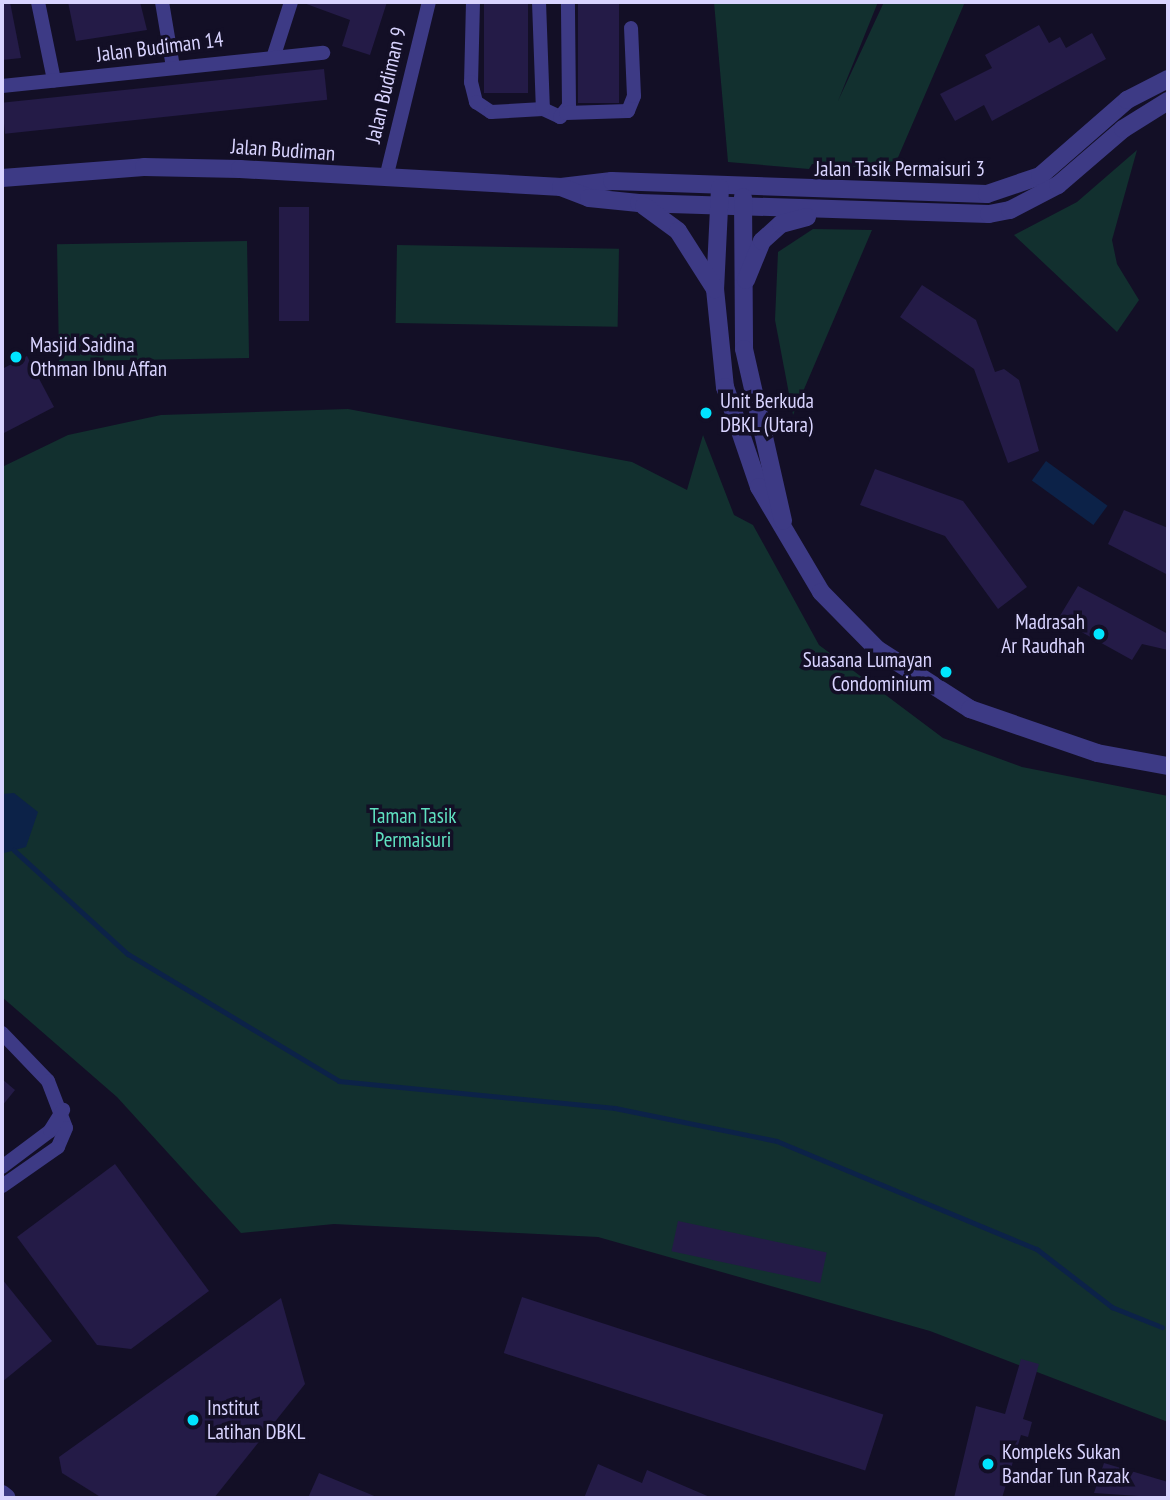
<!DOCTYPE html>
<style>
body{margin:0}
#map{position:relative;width:1170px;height:1500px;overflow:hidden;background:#130f26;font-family:"PT Sans Narrow",sans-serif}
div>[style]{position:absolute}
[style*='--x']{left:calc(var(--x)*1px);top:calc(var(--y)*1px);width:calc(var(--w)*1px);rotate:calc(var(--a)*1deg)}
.green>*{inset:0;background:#12302f;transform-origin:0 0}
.water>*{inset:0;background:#0c2248;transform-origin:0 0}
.stream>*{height:4.5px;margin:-2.25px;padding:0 2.25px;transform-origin:2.25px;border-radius:2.25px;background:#0c2248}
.building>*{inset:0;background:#241b47;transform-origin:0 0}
.minor>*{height:14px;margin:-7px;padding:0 7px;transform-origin:7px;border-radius:7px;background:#3d3a85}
.tertiary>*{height:18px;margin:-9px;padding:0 9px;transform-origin:9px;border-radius:9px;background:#3d3a85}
.dots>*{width:19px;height:19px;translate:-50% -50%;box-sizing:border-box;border:4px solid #130f26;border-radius:50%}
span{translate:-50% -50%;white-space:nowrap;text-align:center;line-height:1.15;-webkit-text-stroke:7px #130f26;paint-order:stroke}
.street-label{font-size:21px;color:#d9d4ff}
.poi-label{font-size:21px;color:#d9d4ff}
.left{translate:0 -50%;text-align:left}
.right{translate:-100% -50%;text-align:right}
.park-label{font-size:21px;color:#5fe0c0}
.frame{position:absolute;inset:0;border:4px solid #d9d4ff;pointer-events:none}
</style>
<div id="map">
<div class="green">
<div style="clip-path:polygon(714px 2px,878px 2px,838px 101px,884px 2px,965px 2px,893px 169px,812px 164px,809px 169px,728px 162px)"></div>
<div style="clip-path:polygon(1137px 150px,1112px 240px,1117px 264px,1139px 300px,1117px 332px,1014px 235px,1077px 202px)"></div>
<div style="clip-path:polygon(813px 229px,872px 230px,793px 415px,775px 320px,778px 252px)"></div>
<div style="left:247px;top:241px;width:117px;height:190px;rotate:89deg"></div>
<div style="left:397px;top:245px;width:222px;height:78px;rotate:1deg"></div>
<div style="clip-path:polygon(348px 409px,632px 462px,687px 490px,703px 435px,734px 515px,753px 525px,819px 645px,943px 738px,1022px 767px,1168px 796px,1168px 1422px,930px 1331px,598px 1237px,334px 1224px,241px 1233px,117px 1097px,2px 997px,2px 467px,68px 435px,161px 415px)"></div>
</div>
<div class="water">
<div style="left:1046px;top:461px;width:76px;height:24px;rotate:36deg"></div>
<div style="clip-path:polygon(14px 793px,38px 812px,26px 847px,4px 853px,2px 794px)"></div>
</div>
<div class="stream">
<div style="--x:14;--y:850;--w:154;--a:42.4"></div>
<div style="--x:128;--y:954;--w:246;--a:31"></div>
<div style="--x:339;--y:1081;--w:277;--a:5.6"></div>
<div style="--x:615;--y:1108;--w:165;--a:11.5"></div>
<div style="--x:777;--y:1141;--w:282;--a:22.6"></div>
<div style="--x:1037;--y:1249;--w:95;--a:37.7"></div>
<div style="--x:1112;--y:1307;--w:54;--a:21.8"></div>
</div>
<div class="building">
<div style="clip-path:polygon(2px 2px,10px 2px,21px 58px,2px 60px)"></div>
<div style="clip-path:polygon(68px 2px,140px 2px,147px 30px,76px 41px)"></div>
<div style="clip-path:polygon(301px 2px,387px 2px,370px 55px,342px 46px,350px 20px)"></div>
<div style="left:484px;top:2px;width:44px;height:91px"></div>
<div style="left:578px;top:2px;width:41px;height:101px"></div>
<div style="clip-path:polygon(1039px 25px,1049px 43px,1060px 37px,1066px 48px,1092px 33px,1106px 59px,992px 121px,984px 105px,955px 121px,940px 94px,992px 68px,985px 55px)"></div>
<div style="left:324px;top:69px;width:31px;height:324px;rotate:84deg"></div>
<div style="left:279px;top:207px;width:30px;height:114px"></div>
<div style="clip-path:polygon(922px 285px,976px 320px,995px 372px,1004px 369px,1019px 380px,1039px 451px,1008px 463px,974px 369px,900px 317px)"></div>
<div style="clip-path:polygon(27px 356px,54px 407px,2px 434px,2px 369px)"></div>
<div style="clip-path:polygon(875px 469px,963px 501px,1027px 587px,998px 609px,945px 536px,860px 505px)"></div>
<div style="clip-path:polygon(1124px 510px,1168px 528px,1168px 575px,1108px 544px)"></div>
<div style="clip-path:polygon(1078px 586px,1168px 634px,1168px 650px,1142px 644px,1132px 660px,1058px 619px)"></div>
<div style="clip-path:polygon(2px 1079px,15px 1090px,2px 1106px)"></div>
<div style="clip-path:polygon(115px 1164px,209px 1291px,131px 1349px,97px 1345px,17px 1237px)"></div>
<div style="left:678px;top:1221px;width:152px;height:31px;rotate:12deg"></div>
<div style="clip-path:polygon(2px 1279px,52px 1341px,2px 1382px)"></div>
<div style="left:522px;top:1297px;width:380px;height:59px;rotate:18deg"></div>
<div style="clip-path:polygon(281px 1298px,305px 1384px,214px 1498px,102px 1498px,62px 1473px,59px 1457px)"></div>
<div style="clip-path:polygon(1021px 1359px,1039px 1364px,1023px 1419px,1032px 1422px,1028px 1437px,1021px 1435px,1002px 1498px,954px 1498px,976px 1406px,1005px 1414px)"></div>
<div style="clip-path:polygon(1104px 1463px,1168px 1482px,1168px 1498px,1094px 1493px)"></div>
<div style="clip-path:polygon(598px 1464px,642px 1483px,647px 1470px,712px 1498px,584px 1498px)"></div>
<div style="clip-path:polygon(319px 1473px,379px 1498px,308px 1498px)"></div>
</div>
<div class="minor">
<div style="--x:38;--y:2;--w:80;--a:78.4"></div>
<div style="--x:162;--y:2;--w:66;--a:80.4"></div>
<div style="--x:473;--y:2;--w:80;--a:91.4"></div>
<div style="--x:471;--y:82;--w:21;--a:76"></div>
<div style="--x:476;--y:102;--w:18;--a:34"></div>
<div style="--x:491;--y:112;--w:52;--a:-3.3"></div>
<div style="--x:543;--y:109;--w:19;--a:25"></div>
<div style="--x:560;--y:117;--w:14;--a:-51"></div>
<div style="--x:569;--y:106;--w:104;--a:-90.6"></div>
<div style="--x:539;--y:2;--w:107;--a:87.9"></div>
<div style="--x:274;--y:55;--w:56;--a:-72.2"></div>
<div style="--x:2;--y:86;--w:323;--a:-5.9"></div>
<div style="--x:566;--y:113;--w:62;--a:-1.8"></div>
<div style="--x:628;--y:111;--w:16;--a:-68"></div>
<div style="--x:634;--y:96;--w:68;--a:-92.5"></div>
<div style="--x:386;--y:178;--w:181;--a:-76.3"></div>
<div style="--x:2;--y:1033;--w:66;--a:46.2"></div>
<div style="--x:48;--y:1081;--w:50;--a:69"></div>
<div style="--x:66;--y:1128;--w:21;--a:113"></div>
<div style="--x:58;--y:1147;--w:68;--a:145.1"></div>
<div style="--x:2;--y:1167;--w:60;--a:-36.9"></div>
<div style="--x:50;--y:1131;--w:25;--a:-58"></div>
</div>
<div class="tertiary">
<div style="--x:2;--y:178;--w:142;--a:-4.4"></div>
<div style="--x:144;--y:167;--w:96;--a:1.2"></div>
<div style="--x:240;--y:169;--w:322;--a:3.2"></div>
<div style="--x:561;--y:187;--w:51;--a:-6.7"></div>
<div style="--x:612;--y:181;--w:375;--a:2"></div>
<div style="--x:987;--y:194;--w:56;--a:-18.8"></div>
<div style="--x:1040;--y:176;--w:116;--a:-41.1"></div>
<div style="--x:1127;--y:100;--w:46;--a:-27.1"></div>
<div style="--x:561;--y:187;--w:30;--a:21"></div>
<div style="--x:589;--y:198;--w:50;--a:5.7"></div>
<div style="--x:639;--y:203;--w:350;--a:1.8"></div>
<div style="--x:989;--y:214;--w:21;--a:-11"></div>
<div style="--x:1010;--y:210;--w:54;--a:-27.5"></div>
<div style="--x:1058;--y:185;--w:86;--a:-40.7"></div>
<div style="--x:1123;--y:129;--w:53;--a:-31.9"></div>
<div style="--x:720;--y:188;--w:101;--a:92.8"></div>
<div style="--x:715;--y:289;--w:99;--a:84.2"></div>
<div style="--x:725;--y:387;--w:106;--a:71.2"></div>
<div style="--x:759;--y:487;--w:122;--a:59.4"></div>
<div style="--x:821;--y:592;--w:80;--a:45.5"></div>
<div style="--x:877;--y:649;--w:111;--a:32.8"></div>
<div style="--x:970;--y:709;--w:134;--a:19.1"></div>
<div style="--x:1097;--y:753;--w:72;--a:10.4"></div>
<div style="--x:743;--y:197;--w:152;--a:89.6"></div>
<div style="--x:744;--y:349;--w:176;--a:77.2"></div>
<div style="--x:644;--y:206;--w:42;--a:36.3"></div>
<div style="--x:678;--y:231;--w:69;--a:57.5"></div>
<div style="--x:746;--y:280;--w:42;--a:-67.7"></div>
<div style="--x:762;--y:241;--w:25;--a:-42"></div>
<div style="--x:781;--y:224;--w:27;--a:-15"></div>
<div style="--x:2;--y:1494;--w:6;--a:39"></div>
</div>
<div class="dots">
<div style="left:16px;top:357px;background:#00e5ff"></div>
<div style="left:706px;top:413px;background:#00e5ff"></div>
<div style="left:1099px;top:634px;background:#00e5ff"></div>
<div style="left:946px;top:672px;background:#00e5ff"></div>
<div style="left:193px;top:1420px;background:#00e5ff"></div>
<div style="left:988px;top:1464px;background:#00e5ff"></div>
</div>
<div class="street-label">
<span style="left:160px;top:47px;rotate:-7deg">Jalan Budiman 14</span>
<span style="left:386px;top:85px;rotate:-77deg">Jalan Budiman 9</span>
<span style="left:283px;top:150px;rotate:4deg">Jalan Budiman</span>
<span style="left:900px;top:169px">Jalan Tasik Permaisuri 3</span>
</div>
<div class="poi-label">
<span class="left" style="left:30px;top:357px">Masjid Saidina<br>Othman Ibnu Affan</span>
<span class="left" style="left:720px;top:413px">Unit Berkuda<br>DBKL (Utara)</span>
<span class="right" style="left:1085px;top:634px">Madrasah<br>Ar Raudhah</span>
<span class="right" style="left:932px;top:672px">Suasana Lumayan<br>Condominium</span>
<span class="left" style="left:207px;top:1420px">Institut<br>Latihan DBKL</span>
<span class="left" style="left:1002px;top:1464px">Kompleks Sukan<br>Bandar Tun Razak</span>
</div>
<div class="park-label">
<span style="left:413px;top:828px">Taman Tasik<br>Permaisuri</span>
</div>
<div class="frame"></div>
</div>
